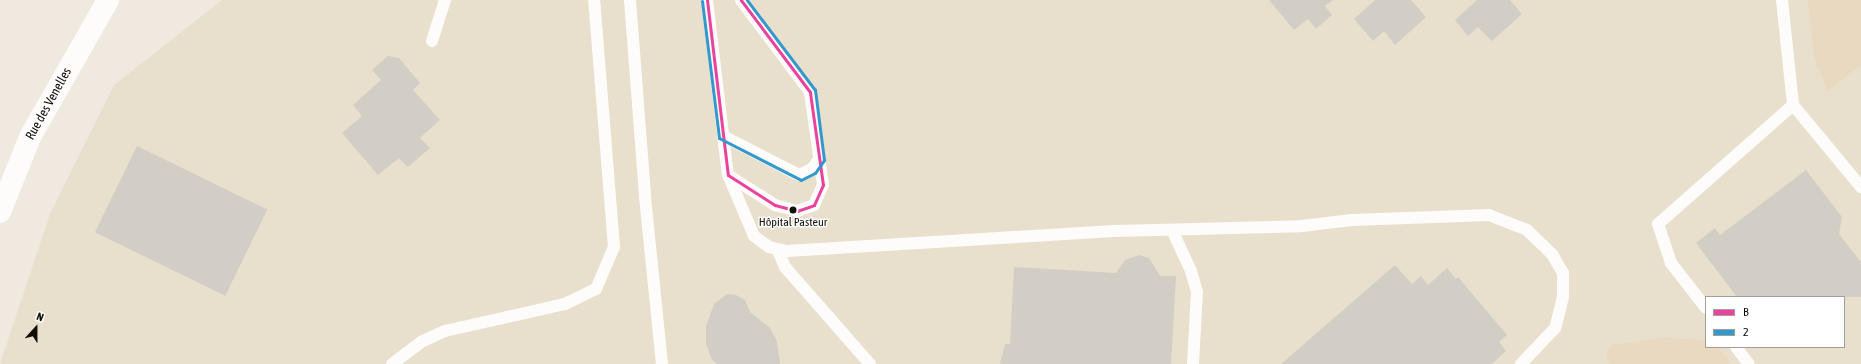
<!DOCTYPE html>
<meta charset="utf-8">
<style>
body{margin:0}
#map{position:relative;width:1861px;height:364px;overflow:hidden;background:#efe9df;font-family:"Asap Condensed",sans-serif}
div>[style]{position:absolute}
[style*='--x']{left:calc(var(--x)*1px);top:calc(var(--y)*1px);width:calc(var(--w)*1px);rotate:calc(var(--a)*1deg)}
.built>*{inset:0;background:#e9dfcd}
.green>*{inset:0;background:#e8d9c0}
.building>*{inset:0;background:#d2cec6;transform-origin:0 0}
.lane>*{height:12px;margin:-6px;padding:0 6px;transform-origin:6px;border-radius:6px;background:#fdfcfa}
.secondary>*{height:22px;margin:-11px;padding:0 11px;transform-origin:11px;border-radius:11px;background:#fdfcfa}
.bus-1>*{height:3px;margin:-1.5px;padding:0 1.5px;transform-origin:1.5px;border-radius:1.5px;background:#e9439e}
.bus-2>*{height:3px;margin:-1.5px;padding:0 1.5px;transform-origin:1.5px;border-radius:1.5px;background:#39c}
.dots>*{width:11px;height:11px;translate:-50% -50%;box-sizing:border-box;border:2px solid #fff;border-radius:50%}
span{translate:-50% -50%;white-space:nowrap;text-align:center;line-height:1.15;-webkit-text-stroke:3px #fff;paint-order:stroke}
.bus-label{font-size:12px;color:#110e08}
.street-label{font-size:13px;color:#110e08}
.legend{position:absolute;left:1705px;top:296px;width:140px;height:52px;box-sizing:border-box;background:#fff;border:1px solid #a09f9c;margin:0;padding:5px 7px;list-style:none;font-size:12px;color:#110e08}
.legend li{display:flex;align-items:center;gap:8px;height:20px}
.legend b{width:20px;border:1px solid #a09f9c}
.north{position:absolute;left:16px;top:308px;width:40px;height:40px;-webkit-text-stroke:3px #fff;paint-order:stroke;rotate:21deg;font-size:11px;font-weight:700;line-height:16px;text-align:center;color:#110e08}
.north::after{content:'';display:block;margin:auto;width:14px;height:18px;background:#110e08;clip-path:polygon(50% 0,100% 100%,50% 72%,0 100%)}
</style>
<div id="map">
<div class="built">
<div style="clip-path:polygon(evenodd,222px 0,1861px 0,1861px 364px,0 364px,50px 214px,114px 85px,222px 0,1706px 297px,1844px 297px,1844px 347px,1706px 347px,1706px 297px)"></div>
</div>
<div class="green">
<div style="clip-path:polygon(1808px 0,1861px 0,1861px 65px,1827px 91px,1814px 56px)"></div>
<div style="clip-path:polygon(1663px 338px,1706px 340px,1706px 347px,1718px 347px,1731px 364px,1611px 364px,1606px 358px,1611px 345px)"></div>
</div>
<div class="building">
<div style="clip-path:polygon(1269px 0,1333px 0,1325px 6px,1332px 15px,1316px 29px,1308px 19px,1294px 30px)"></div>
<div style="clip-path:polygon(1375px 0,1411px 0,1426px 17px,1395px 45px,1384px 31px,1373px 41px,1354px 19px)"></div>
<div style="clip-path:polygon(1477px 0,1510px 0,1522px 14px,1492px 41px,1478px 27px,1468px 36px,1455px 20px)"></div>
<div style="clip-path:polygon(388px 56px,399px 58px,420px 83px,413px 90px,440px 120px,420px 138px,430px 148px,408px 167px,399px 158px,378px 175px,342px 133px,362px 116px,353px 105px,381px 80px,372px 70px)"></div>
<div style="left:137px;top:146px;width:145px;height:96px;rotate:26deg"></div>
<div style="clip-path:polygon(1806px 170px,1842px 217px,1839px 234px,1861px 262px,1861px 297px,1737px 297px,1696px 243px,1715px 228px,1720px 235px)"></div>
<div style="clip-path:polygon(1139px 255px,1149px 258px,1160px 276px,1176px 276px,1171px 364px,1000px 364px,1005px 344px,1010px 344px,1014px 267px,1116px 273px,1125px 260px)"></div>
<div style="clip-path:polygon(1395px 265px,1412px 284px,1421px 276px,1428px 285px,1447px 268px,1456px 279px,1458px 277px,1507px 335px,1499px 342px,1506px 351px,1492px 364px,1281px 364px)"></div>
<div style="clip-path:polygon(727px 294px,736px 295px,745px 300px,750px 312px,770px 328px,777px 341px,780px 364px,717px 364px,712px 360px,706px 344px,706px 326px,714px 304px)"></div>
</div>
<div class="lane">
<div style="--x:630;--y:0;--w:198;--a:85.6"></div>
<div style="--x:645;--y:197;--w:168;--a:84.2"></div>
<div style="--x:707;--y:0;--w:176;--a:83.2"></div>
<div style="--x:728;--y:175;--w:66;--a:66.9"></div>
<div style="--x:754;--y:236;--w:19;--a:36"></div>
<div style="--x:769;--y:247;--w:18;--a:13"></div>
<div style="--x:787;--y:251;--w:331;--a:-3.5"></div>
<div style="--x:1117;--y:231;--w:185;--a:-1.5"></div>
<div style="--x:1302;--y:226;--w:50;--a:-6.8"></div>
<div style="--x:1352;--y:220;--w:137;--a:-2.1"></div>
<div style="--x:1489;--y:215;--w:41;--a:21.5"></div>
<div style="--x:1527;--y:230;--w:35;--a:44"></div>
<div style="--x:1552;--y:254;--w:22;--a:60"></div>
<div style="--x:1563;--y:273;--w:24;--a:90"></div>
<div style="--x:1563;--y:297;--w:32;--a:104"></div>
<div style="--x:1555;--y:328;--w:50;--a:133.4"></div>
<div style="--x:1782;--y:0;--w:106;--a:84"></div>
<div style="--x:1793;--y:105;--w:107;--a:50.3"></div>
<div style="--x:432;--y:41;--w:43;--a:-72.4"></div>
<div style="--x:723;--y:136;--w:85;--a:27.2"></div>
<div style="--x:799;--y:175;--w:14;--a:-25"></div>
<div style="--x:812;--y:169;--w:12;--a:-55"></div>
<div style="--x:728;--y:175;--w:56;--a:32.6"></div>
<div style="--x:775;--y:205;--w:23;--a:15"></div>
<div style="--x:797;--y:211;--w:18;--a:-19"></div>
<div style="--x:814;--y:205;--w:22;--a:-66"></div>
<div style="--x:823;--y:185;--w:94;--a:-98"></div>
<div style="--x:810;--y:92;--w:115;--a:-126.9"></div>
<div style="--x:1172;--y:230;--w:45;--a:65.1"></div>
<div style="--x:1191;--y:271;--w:22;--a:74"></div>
<div style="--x:1197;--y:292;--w:72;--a:93.2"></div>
<div style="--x:778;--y:251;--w:17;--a:66"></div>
<div style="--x:785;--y:267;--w:129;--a:48.8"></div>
<div style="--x:1706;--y:308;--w:57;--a:-127.9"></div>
<div style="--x:1671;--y:263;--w:41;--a:-108.4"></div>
<div style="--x:1658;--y:224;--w:180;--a:-41.4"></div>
<div style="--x:1736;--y:347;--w:21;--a:53"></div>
<div style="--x:392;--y:364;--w:36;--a:-37"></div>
<div style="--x:421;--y:342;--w:26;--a:-25"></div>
<div style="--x:445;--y:331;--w:123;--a:-12.7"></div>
<div style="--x:565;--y:304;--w:34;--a:-26"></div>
<div style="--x:596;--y:289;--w:46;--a:-66.8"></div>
<div style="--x:614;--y:247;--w:248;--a:-94.6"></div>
</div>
<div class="secondary">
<div style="--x:0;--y:212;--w:81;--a:-68.2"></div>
<div style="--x:30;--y:137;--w:158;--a:-60.3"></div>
</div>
<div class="bus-1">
<div style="--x:707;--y:0;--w:176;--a:83.2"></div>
<div style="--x:728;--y:175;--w:56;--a:32.6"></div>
<div style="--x:775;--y:205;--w:23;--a:15"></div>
<div style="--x:797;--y:211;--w:18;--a:-19"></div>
<div style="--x:814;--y:205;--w:22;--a:-66"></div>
<div style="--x:823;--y:185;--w:94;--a:-98"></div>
<div style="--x:810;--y:92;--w:115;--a:-126.9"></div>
</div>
<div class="bus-2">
<div style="--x:702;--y:1;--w:138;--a:82.9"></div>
<div style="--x:719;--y:138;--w:92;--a:27.1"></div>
<div style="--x:801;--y:180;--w:16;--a:-27"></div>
<div style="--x:815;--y:173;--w:16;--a:-55"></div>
<div style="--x:824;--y:160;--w:71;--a:-97.3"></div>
<div style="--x:815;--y:90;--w:113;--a:-127.1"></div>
</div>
<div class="dots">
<div style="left:793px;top:210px;background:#110e08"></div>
</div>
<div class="bus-label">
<span style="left:793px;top:223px">Hôpital Pasteur</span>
</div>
<div class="street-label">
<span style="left:49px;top:104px;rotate:-61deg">Rue des Venelles</span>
</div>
<ul class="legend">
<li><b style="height:5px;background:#e9439e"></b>B</li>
<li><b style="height:5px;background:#39c"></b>2</li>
</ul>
<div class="north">N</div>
</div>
